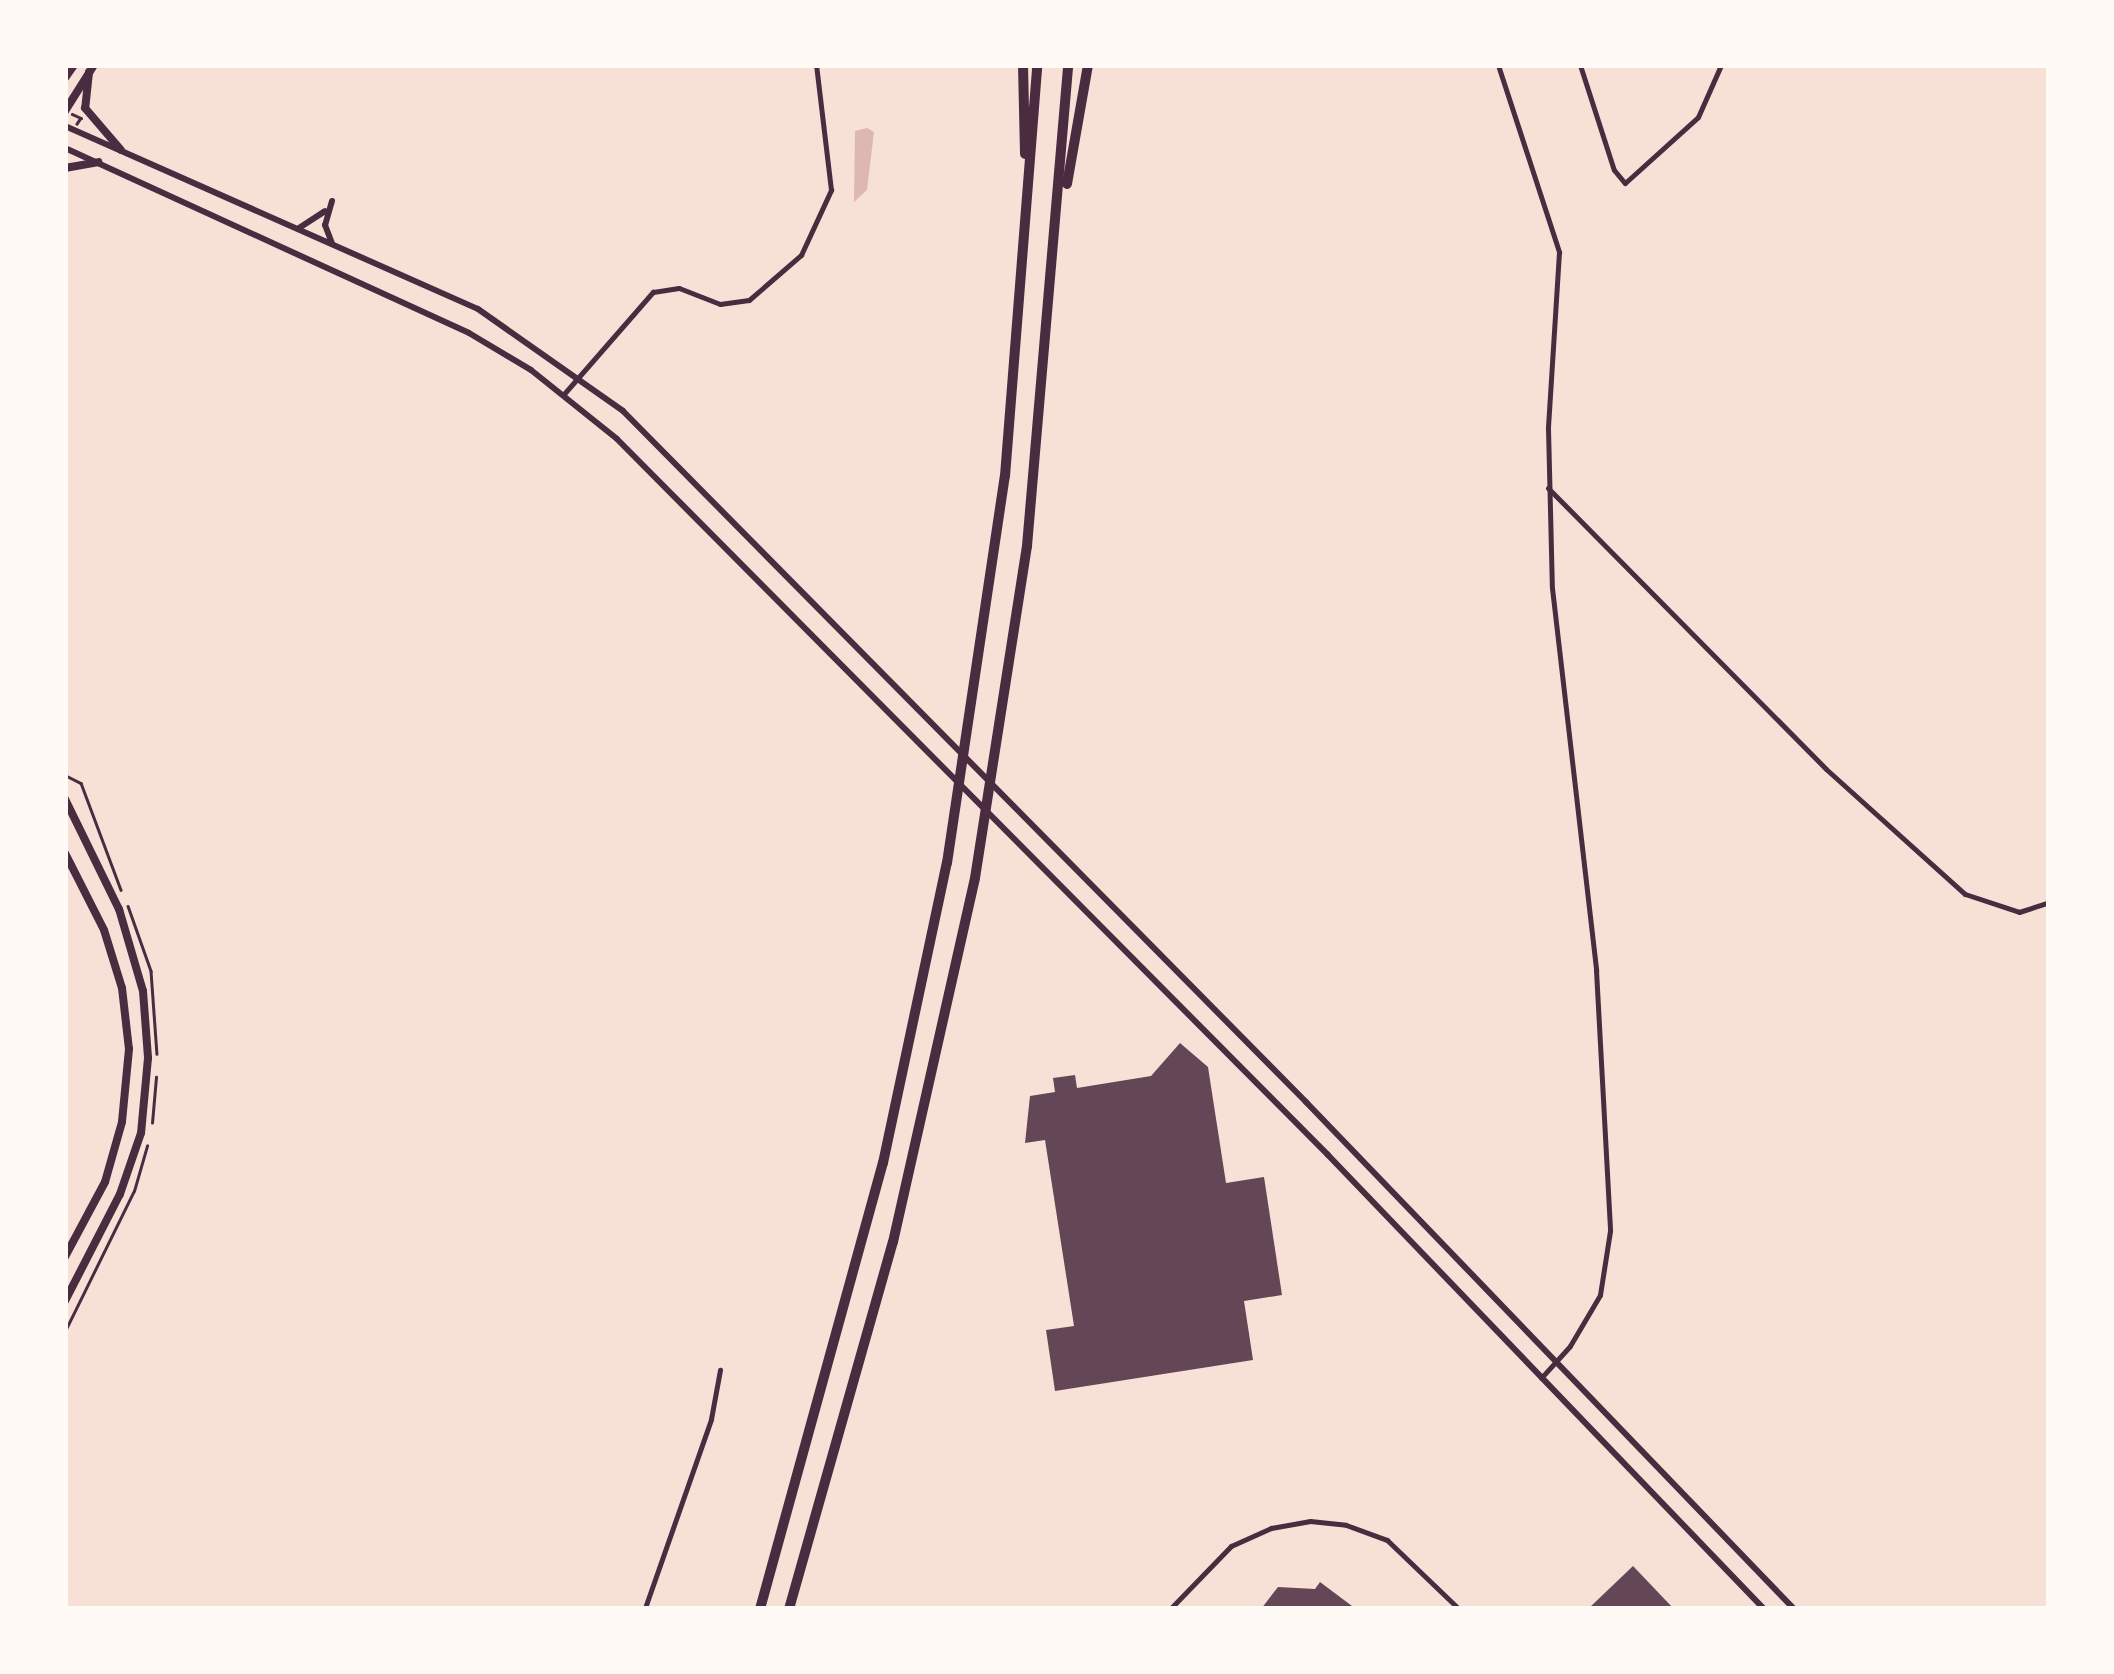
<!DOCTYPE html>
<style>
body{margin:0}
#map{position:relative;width:2114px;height:1674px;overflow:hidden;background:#f7e1d7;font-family:Commissioner,sans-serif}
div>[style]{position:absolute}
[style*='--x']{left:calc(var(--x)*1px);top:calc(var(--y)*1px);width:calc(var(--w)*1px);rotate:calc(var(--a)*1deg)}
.water>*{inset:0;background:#dcb8b0}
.building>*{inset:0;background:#644757}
.path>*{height:2.5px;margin:-1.25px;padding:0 1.25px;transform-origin:1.25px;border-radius:1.25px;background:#4a2c40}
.minor>*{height:5px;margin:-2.5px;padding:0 2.5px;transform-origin:2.5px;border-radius:2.5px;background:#4a2c40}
.tertiary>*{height:6px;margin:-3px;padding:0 3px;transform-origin:3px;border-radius:3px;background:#4a2c40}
.secondary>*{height:8px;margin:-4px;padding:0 4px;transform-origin:4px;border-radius:4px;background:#4a2c40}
.motorway>*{height:10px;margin:-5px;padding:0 5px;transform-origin:5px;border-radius:5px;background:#4a2c40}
span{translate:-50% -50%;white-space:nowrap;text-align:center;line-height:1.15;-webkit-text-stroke:9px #fffaf5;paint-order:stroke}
.frame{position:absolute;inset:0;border:68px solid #fffaf5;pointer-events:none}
</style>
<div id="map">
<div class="water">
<div style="clip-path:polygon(867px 128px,874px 132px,867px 190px,854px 202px,855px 131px)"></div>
</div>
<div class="building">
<div style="clip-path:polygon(1180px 1043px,1208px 1067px,1226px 1183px,1264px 1177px,1282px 1295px,1244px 1301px,1253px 1360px,1055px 1391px,1046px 1330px,1074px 1326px,1045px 1140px,1025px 1143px,1030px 1096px,1055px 1092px,1053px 1078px,1075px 1075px,1077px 1088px,1151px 1076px)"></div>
<div style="clip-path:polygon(1633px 1566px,1674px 1609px,1588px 1609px)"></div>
<div style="clip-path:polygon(1320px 1582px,1356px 1609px,1261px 1609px,1278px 1587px,1315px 1589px)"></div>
</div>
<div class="path">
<div style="--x:72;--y:114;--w:10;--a:24"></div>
<div style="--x:81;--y:118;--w:7;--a:124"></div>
<div style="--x:65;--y:775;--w:18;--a:27"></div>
<div style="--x:81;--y:783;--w:114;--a:69.5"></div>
<div style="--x:128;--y:906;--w:69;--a:70.5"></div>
<div style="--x:151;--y:971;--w:83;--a:85.9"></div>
<div style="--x:152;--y:1123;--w:46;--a:-85"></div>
<div style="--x:65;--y:1331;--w:156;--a:-63.8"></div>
<div style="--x:134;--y:1191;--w:47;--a:-73.9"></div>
<div style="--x:65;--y:1350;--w:2;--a:90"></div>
</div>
<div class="minor">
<div style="--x:1498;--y:65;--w:197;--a:71.9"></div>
<div style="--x:1559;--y:252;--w:176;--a:93.6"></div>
<div style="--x:1548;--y:428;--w:160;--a:88.6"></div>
<div style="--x:1552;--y:588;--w:385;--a:83.4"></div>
<div style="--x:1596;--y:970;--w:261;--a:86.9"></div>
<div style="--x:1610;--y:1231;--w:65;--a:98.9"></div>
<div style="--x:1600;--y:1295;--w:59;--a:120.5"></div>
<div style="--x:1570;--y:1346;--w:43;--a:132.2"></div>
<div style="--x:1580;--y:65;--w:110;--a:72.1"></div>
<div style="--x:1614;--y:170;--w:17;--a:50"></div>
<div style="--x:1625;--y:183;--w:98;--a:-42.1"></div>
<div style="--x:1698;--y:117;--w:57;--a:-66.1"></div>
<div style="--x:563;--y:395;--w:137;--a:-48.9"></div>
<div style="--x:653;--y:292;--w:26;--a:-9"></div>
<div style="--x:679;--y:288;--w:44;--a:21.3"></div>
<div style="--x:720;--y:304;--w:29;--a:-8"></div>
<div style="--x:749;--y:300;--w:69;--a:-40.9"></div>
<div style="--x:801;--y:255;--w:72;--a:-65.2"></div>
<div style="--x:831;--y:190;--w:126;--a:-96.8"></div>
<div style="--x:1548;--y:488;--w:395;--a:45.3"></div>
<div style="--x:1826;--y:769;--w:187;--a:42"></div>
<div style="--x:1965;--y:894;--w:57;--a:18.4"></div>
<div style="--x:2019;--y:912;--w:32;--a:-18"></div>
<div style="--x:646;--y:1605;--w:197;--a:-70.7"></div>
<div style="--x:711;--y:1419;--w:50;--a:-79.6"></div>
<div style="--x:1170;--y:1609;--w:88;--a:-45.9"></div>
<div style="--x:1231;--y:1546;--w:44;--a:-24.2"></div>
<div style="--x:1271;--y:1528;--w:40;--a:-10"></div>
<div style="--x:1310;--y:1521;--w:36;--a:6"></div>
<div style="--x:1346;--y:1525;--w:44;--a:20.1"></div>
<div style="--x:1387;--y:1540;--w:100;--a:43.8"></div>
</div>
<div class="tertiary">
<div style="--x:65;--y:126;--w:452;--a:23.9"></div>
<div style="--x:478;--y:309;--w:177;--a:35.1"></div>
<div style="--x:623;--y:411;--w:972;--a:45.33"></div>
<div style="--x:1306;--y:1102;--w:704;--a:46.09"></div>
<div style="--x:65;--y:148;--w:444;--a:24.6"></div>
<div style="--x:469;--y:333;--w:72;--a:30.8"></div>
<div style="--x:531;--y:370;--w:110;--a:38.7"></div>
<div style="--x:617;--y:439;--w:1009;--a:45.2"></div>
<div style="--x:1328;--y:1155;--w:629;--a:46.16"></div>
<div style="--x:332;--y:201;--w:25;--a:106"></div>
<div style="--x:325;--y:225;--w:19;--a:69"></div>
<div style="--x:299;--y:228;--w:31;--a:-33"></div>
</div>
<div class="secondary">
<div style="--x:89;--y:72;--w:36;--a:96"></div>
<div style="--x:85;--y:108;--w:55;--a:49.4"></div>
<div style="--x:65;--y:78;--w:16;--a:-55"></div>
<div style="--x:65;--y:111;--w:54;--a:-57.8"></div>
<div style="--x:65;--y:168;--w:34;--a:-10"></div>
<div style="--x:65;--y:799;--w:123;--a:63.9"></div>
<div style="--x:119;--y:909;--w:85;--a:73.7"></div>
<div style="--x:143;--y:991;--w:67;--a:85.7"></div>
<div style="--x:148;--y:1058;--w:75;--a:95.3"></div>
<div style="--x:141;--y:1133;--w:65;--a:109"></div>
<div style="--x:120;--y:1194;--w:120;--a:117.2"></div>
<div style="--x:65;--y:853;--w:86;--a:63.1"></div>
<div style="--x:104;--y:930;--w:61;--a:72.8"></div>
<div style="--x:122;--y:988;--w:61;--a:83.5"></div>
<div style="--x:129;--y:1049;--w:73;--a:95.5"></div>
<div style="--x:122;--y:1122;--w:62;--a:105.8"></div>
<div style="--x:105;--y:1182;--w:85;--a:118.1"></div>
</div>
<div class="motorway">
<div style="--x:1023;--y:65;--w:89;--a:88.7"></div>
<div style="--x:1067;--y:184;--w:121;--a:-80"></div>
<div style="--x:760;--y:1609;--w:463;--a:-74.6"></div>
<div style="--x:883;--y:1163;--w:307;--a:-78"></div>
<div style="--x:947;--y:863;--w:391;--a:-81.5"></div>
<div style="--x:1005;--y:476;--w:412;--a:-85.5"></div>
<div style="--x:789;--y:1609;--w:381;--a:-74.2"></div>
<div style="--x:893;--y:1242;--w:373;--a:-77.3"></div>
<div style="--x:975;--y:878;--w:336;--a:-81.1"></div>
<div style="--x:1027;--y:546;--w:483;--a:-85.1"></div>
</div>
<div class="frame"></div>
</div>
